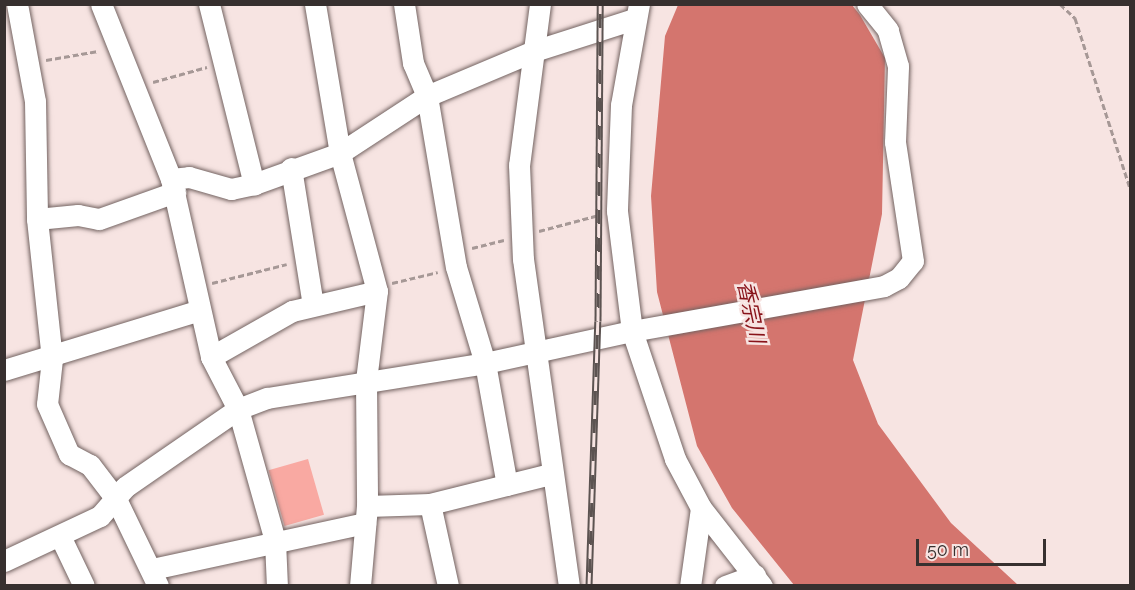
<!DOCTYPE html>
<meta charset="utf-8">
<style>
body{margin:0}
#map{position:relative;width:1135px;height:590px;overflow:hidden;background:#f7e4e2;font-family:Raleway,"Noto Sans JP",sans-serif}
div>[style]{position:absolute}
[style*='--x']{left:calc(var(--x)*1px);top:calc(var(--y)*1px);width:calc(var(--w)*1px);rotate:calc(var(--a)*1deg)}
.water>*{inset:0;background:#d4756e}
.building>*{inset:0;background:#f9a9a2;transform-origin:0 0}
.path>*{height:3px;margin-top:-1.5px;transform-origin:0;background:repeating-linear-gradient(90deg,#a69896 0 6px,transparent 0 9px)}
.roads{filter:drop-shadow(0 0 2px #736361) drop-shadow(0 0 2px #736361)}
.street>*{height:21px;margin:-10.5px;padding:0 10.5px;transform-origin:10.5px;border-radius:10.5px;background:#fff}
.rail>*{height:7px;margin-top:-3.5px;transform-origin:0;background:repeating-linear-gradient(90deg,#f7e4e2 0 14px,#5c5351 0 28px);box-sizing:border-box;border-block:2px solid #5c5351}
span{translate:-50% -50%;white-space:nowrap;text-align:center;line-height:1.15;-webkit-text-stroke:5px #f7e4e2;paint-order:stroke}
.water-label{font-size:21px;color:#88131a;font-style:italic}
.frame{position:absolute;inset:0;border:6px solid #37302f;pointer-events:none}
.scale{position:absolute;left:916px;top:539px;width:130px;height:27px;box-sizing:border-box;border:3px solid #37302f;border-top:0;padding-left:8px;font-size:18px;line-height:21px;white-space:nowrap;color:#37302f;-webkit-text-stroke:4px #f7e4e2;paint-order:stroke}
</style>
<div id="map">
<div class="water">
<div style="clip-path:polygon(678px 5px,852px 5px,860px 15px,885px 58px,882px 214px,853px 360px,878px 424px,951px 523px,1018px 585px,794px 585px,732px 508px,697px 446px,657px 292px,651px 196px,665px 36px)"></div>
</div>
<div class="building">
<div style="left:308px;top:459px;width:58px;height:41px;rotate:74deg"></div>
</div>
<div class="path">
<div style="--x:1060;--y:4;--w:21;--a:43"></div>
<div style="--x:1075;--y:18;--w:179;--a:72.1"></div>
<div style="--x:46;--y:60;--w:53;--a:-9.8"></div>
<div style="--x:153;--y:82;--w:56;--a:-15.5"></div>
<div style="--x:539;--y:231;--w:62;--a:-14.9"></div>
<div style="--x:472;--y:248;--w:33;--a:-14"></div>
<div style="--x:212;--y:283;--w:77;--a:-14.2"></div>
<div style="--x:392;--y:283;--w:47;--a:-13.4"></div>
</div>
<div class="roads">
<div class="street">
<div style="--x:17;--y:4;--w:99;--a:79.5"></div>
<div style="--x:35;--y:101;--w:118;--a:89"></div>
<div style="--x:37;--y:219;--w:141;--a:83.9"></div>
<div style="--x:52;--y:359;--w:45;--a:96.3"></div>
<div style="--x:47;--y:404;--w:55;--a:66.3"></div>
<div style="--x:69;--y:454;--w:24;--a:28"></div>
<div style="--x:90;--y:465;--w:43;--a:52.6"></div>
<div style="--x:116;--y:499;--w:97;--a:64.2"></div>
<div style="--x:101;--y:4;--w:188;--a:68.2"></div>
<div style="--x:171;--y:179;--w:182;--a:77.3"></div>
<div style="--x:211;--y:357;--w:59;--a:62.6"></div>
<div style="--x:238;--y:409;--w:137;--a:74.3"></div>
<div style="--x:275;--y:541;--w:45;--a:87.5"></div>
<div style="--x:209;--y:4;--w:186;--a:76"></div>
<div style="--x:315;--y:4;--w:151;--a:80.5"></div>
<div style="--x:340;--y:153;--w:143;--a:75"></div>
<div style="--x:377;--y:291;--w:91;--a:97"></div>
<div style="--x:366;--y:381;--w:125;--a:89.5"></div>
<div style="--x:367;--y:506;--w:80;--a:95"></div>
<div style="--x:404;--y:4;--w:60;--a:81.3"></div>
<div style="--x:413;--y:63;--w:36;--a:67"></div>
<div style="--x:427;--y:96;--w:173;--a:80.4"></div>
<div style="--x:456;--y:267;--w:100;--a:73.2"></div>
<div style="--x:485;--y:363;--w:124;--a:79.8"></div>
<div style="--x:540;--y:4;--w:162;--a:97.4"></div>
<div style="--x:519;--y:165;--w:94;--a:87.6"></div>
<div style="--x:523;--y:259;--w:330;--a:82"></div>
<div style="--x:639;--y:4;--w:103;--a:100.1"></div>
<div style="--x:621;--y:105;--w:106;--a:92.2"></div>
<div style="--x:617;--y:211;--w:121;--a:82.9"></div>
<div style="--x:632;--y:331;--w:135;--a:71.4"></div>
<div style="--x:675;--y:459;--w:55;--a:62"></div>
<div style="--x:701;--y:508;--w:79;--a:98"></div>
<div style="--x:291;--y:168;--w:139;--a:80.9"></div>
<div style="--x:171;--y:179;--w:18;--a:-6"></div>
<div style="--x:189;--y:177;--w:44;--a:15.9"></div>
<div style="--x:231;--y:189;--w:24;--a:-12"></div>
<div style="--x:254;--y:184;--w:91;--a:-19.8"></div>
<div style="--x:340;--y:153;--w:104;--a:-33.2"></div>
<div style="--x:427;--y:96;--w:116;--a:-22.8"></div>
<div style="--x:534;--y:51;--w:105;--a:-17.7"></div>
<div style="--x:37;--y:219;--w:41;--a:-5.6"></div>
<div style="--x:78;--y:215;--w:21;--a:11"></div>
<div style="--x:99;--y:219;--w:81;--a:-19.6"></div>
<div style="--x:211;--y:357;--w:93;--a:-29.6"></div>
<div style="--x:292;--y:311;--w:87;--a:-13.2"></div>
<div style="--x:4;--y:370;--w:205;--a:-17"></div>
<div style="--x:430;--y:504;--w:84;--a:77.6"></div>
<div style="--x:367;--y:506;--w:63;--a:-1.8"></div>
<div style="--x:430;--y:504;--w:124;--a:-14"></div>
<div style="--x:701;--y:508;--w:99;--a:52"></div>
<div style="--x:60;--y:536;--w:55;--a:64.4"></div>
<div style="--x:4;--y:561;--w:106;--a:-25.1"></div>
<div style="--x:100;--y:516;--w:38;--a:-49"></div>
<div style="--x:125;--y:487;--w:137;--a:-34.6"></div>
<div style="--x:238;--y:409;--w:31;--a:-21"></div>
<div style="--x:267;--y:398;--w:221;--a:-9.1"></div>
<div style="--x:485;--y:363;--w:150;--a:-12.3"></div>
<div style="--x:632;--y:331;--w:256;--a:-10.1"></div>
<div style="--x:884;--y:286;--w:17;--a:-28"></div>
<div style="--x:899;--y:278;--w:22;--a:-51"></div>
<div style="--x:913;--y:261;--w:120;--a:-98.6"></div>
<div style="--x:895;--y:142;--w:76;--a:-87.7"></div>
<div style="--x:898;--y:66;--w:37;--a:-106"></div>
<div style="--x:888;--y:30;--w:33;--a:-129"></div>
<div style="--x:152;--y:569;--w:218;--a:-12.2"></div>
<div style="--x:725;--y:586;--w:32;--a:-20"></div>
</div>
</div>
<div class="rail">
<div style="--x:589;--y:586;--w:265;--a:-88.1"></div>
<div style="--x:598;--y:321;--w:317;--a:-89.6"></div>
</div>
<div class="water-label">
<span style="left:751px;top:312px;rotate:78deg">香宗川</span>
</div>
<div class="frame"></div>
<div class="scale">50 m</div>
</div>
